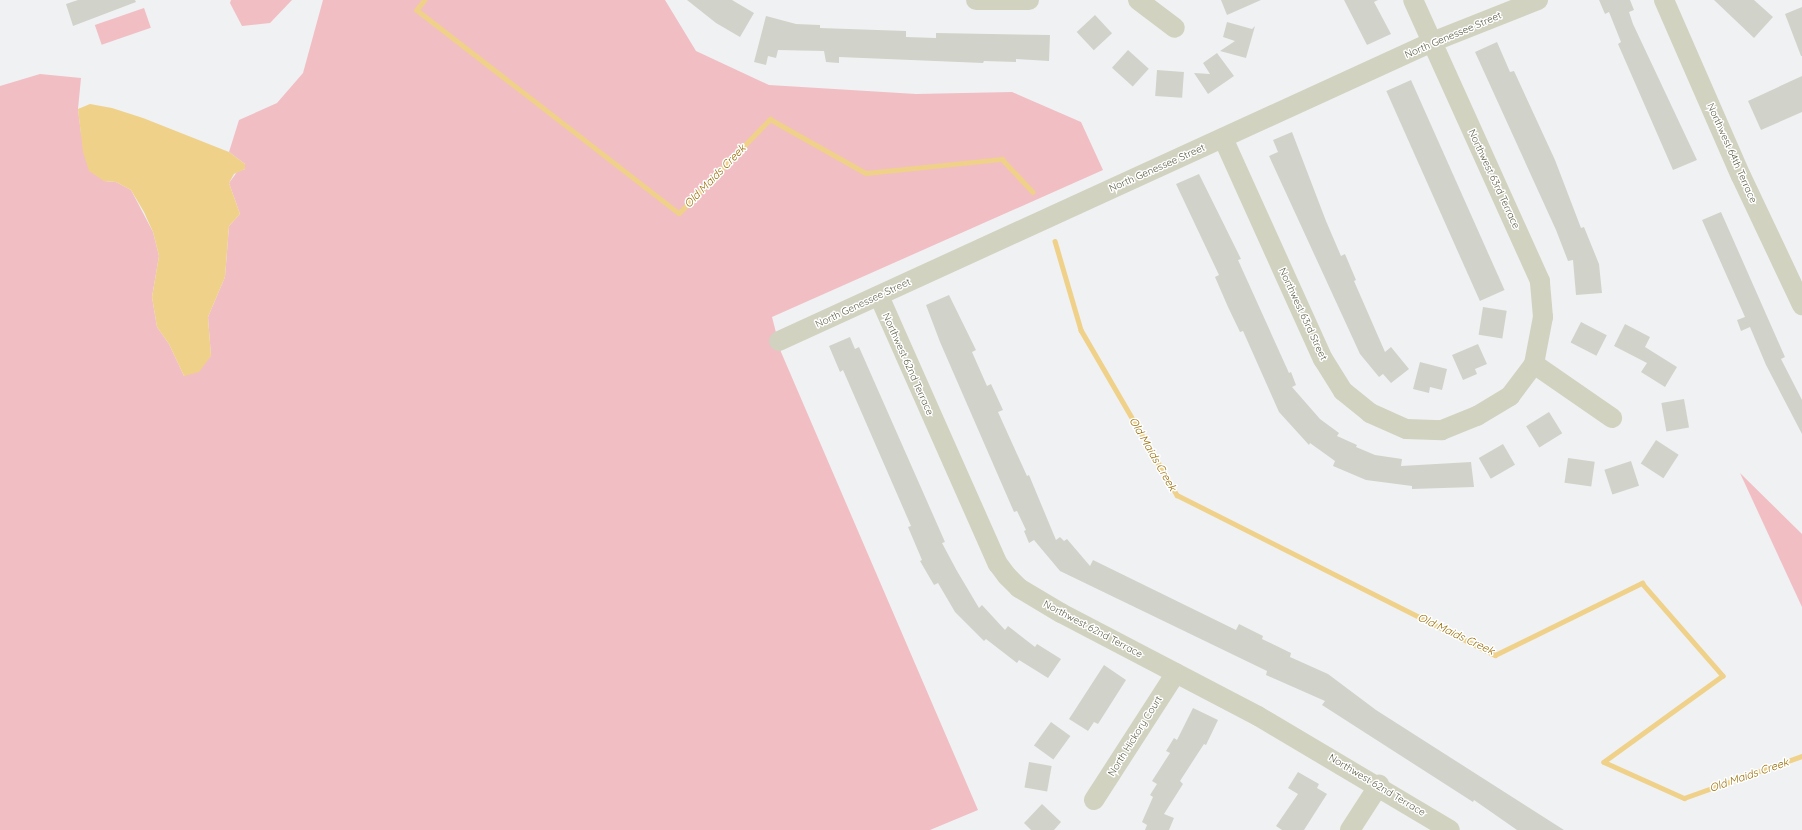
<!DOCTYPE html>
<style>
body{margin:0}
#map{position:relative;width:1802px;height:830px;overflow:hidden;background:#f0f1f3;font-family:Quicksand,sans-serif}
div>[style]{position:absolute}
[style*='--x']{left:calc(var(--x)*1px);top:calc(var(--y)*1px);width:calc(var(--w)*1px);rotate:calc(var(--a)*1deg)}
.green>*{inset:0;background:#f1bec4;transform-origin:0 0}
.water>*{inset:0;background:#efd18a}
.stream>*{height:4.5px;margin:-2.25px;padding:0 2.25px;transform-origin:2.25px;border-radius:2.25px;background:#efd18a}
.building>*{inset:0;background:#d1d3ca;transform-origin:0 0}
.minor>*{height:20px;margin:-10px;padding:0 10px;transform-origin:10px;border-radius:10px;background:#d2d2c0}
span{translate:-50% -50%;white-space:nowrap;text-align:center;line-height:1.15;-webkit-text-stroke:3px #fff;paint-order:stroke}
.street-label{font-size:10px;color:#5e5e47}
.water-label{font-size:11px;color:#996e09;font-style:italic}
</style>
<div id="map">
<div class="green">
<div style="clip-path:polygon(231px 0,292px 0,270px 23px,242px 26px,230px 3px)"></div>
<div style="clip-path:polygon(323px 0,665px 0,696px 51px,769px 85px,916px 94px,1012px 92px,1081px 122px,1103px 170px,772px 317px,781px 352px,978px 810px,930px 830px,0 830px,0 86px,40px 74px,81px 78px,78px 109px,81px 133px,104px 181px,116px 182px,131px 190px,153px 232px,159px 256px,152px 297px,157px 327px,169px 344px,184px 376px,211px 356px,208px 317px,225px 277px,229px 226px,240px 214px,229px 183px,237px 172px,245px 169px,245px 164px,229px 152px,239px 120px,277px 103px,303px 73px)"></div>
<div style="left:144px;top:8px;width:21px;height:52px;rotate:71deg"></div>
<div style="clip-path:polygon(1740px 473px,1802px 534px,1802px 607px)"></div>
</div>
<div class="water">
<div style="clip-path:polygon(90px 104px,112px 108px,143px 118px,229px 152px,245px 164px,245px 169px,234px 174px,229px 183px,240px 214px,229px 226px,225px 277px,208px 317px,211px 356px,199px 372px,184px 376px,169px 344px,157px 327px,152px 297px,159px 256px,153px 232px,144px 212px,131px 190px,116px 182px,104px 181px,89px 171px,83px 152px,78px 109px)"></div>
</div>
<div class="stream">
<div style="--x:425;--y:0;--w:13;--a:129"></div>
<div style="--x:417;--y:10;--w:331;--a:37.8"></div>
<div style="--x:679;--y:213;--w:131;--a:-45.9"></div>
<div style="--x:770;--y:119;--w:110;--a:29.4"></div>
<div style="--x:866;--y:173;--w:137;--a:-5.9"></div>
<div style="--x:1002;--y:159;--w:45;--a:46.8"></div>
<div style="--x:1055;--y:241;--w:93;--a:73.7"></div>
<div style="--x:1081;--y:330;--w:191;--a:59.8"></div>
<div style="--x:1177;--y:495;--w:356;--a:26.7"></div>
<div style="--x:1495;--y:655;--w:164;--a:-26.1"></div>
<div style="--x:1642;--y:583;--w:123;--a:48.9"></div>
<div style="--x:1723;--y:676;--w:147;--a:144.1"></div>
<div style="--x:1604;--y:762;--w:88;--a:24.2"></div>
<div style="--x:1684;--y:798;--w:125;--a:-19.6"></div>
</div>
<div class="building">
<div style="clip-path:polygon(78px 0,135px 0,136px 2px,73px 26px,66px 4px)"></div>
<div style="clip-path:polygon(687px 0,732px 0,754px 13px,740px 37px,716px 23px)"></div>
<div style="clip-path:polygon(1221px 0,1261px 0,1227px 15px)"></div>
<div style="clip-path:polygon(1344px 0,1378px 0,1374px 2px,1391px 34px,1367px 45px)"></div>
<div style="clip-path:polygon(1599px 0,1630px 0,1634px 10px,1629px 12px,1633px 24px,1697px 160px,1673px 170px,1618px 44px,1621px 42px,1609px 12px,1605px 14px)"></div>
<div style="clip-path:polygon(1714px 0,1754px 0,1773px 17px,1754px 38px)"></div>
<div style="clip-path:polygon(1802px 7px,1802px 56px,1801px 56px,1785px 14px)"></div>
<div style="left:1095px;top:15px;width:25px;height:25px;rotate:47deg"></div>
<div style="clip-path:polygon(766px 16px,796px 24px,820px 25px,820px 28px,906px 31px,906px 37px,936px 38px,936px 33px,1050px 35px,1049px 61px,1016px 59px,1016px 62px,984px 61px,983px 63px,839px 57px,839px 63px,826px 62px,824px 51px,778px 50px,776px 58px,768px 56px,766px 65px,754px 62px)"></div>
<div style="clip-path:polygon(1227px 22px,1252px 29px,1255px 26px,1246px 58px,1220px 51px,1235px 41px,1223px 37px)"></div>
<div style="clip-path:polygon(1497px 42px,1510px 72px,1514px 71px,1555px 160px,1581px 228px,1584px 227px,1599px 264px,1602px 293px,1576px 295px,1573px 260px,1568px 261px,1556px 230px,1475px 52px)"></div>
<div style="left:1128px;top:50px;width:28px;height:24px;rotate:42deg"></div>
<div style="clip-path:polygon(1217px 53px,1234px 76px,1208px 94px,1194px 73px,1210px 74px,1203px 63px)"></div>
<div style="left:1157px;top:70px;width:27px;height:26px;rotate:4deg"></div>
<div style="clip-path:polygon(1802px 76px,1802px 112px,1761px 130px,1748px 101px)"></div>
<div style="left:1411px;top:80px;width:230px;height:27px;rotate:66deg"></div>
<div style="clip-path:polygon(1292px 132px,1326px 221px,1341px 256px,1345px 254px,1356px 280px,1354px 281px,1385px 352px,1391px 347px,1409px 369px,1391px 383px,1383px 374px,1379px 377px,1360px 354px,1269px 156px,1278px 152px,1273px 140px)"></div>
<div style="clip-path:polygon(1199px 174px,1241px 259px,1238px 260px,1289px 373px,1291px 372px,1296px 385px,1292px 387px,1320px 419px,1339px 433px,1337px 436px,1357px 445px,1356px 447px,1375px 455px,1402px 459px,1401px 466px,1471px 462px,1474px 487px,1412px 489px,1412px 486px,1366px 480px,1333px 466px,1335px 461px,1310px 443px,1309px 445px,1279px 412px,1243px 331px,1240px 332px,1228px 307px,1215px 277px,1219px 275px,1176px 184px)"></div>
<div style="clip-path:polygon(1721px 212px,1785px 357px,1781px 359px,1802px 400px,1802px 434px,1766px 365px,1750px 327px,1741px 331px,1737px 320px,1745px 317px,1702px 220px)"></div>
<div style="clip-path:polygon(949px 295px,976px 350px,972px 352px,987px 386px,991px 384px,1003px 410px,998px 412px,1027px 476px,1029px 475px,1056px 540px,1060px 537px,1064px 541px,1067px 539px,1090px 566px,1093px 560px,1236px 630px,1239px 624px,1263px 636px,1262px 639px,1291px 653px,1290px 657px,1328px 674px,1376px 710px,1564px 830px,1517px 830px,1474px 800px,1473px 802px,1322px 705px,1325px 701px,1266px 675px,1267px 671px,1060px 571px,1034px 540px,1029px 543px,1024px 531px,1026px 530px,1017px 511px,1014px 512px,940px 342px,926px 305px)"></div>
<div style="left:1483px;top:307px;width:24px;height:28px;rotate:9deg"></div>
<div style="left:1581px;top:322px;width:29px;height:23px;rotate:27deg"></div>
<div style="clip-path:polygon(1625px 324px,1650px 337px,1645px 347px,1677px 367px,1665px 387px,1641px 372px,1647px 363px,1614px 346px)"></div>
<div style="clip-path:polygon(850px 337px,855px 349px,859px 347px,945px 542px,942px 543px,957px 571px,979px 608px,982px 605px,1005px 630px,1008px 626px,1035px 647px,1037px 644px,1061px 659px,1048px 678px,1019px 660px,1017px 663px,986px 639px,984px 641px,955px 612px,938px 583px,934px 585px,920px 561px,922px 560px,908px 527px,911px 526px,843px 370px,840px 372px,829px 346px)"></div>
<div style="clip-path:polygon(1478px 344px,1487px 364px,1475px 369px,1477px 374px,1463px 380px,1452px 355px)"></div>
<div style="clip-path:polygon(1420px 362px,1447px 369px,1442px 390px,1430px 387px,1429px 393px,1413px 389px)"></div>
<div style="left:1684px;top:399px;width:29px;height:23px;rotate:80deg"></div>
<div style="left:1549px;top:412px;width:25px;height:27px;rotate:58deg"></div>
<div style="left:1656px;top:440px;width:27px;height:28px;rotate:33deg"></div>
<div style="left:1503px;top:444px;width:24px;height:28px;rotate:60deg"></div>
<div style="left:1568px;top:458px;width:27px;height:25px;rotate:8deg"></div>
<div style="left:1631px;top:461px;width:26px;height:28px;rotate:72deg"></div>
<div style="clip-path:polygon(1104px 665px,1126px 680px,1098px 724px,1094px 722px,1088px 731px,1069px 719px)"></div>
<div style="clip-path:polygon(1193px 708px,1218px 720px,1206px 745px,1204px 744px,1180px 781px,1183px 784px,1164px 814px,1174px 818px,1169px 830px,1145px 830px,1147px 825px,1142px 822px,1153px 797px,1150px 795px,1157px 784px,1152px 781px,1170px 753px,1166px 751px,1174px 738px,1177px 740px)"></div>
<div style="left:1051px;top:722px;width:24px;height:29px;rotate:36deg"></div>
<div style="left:1029px;top:762px;width:23px;height:26px;rotate:10deg"></div>
<div style="clip-path:polygon(1298px 772px,1319px 784px,1317px 788px,1327px 794px,1304px 830px,1282px 830px,1276px 826px,1298px 794px,1288px 788px)"></div>
<div style="clip-path:polygon(1042px 804px,1061px 822px,1054px 830px,1031px 830px,1024px 823px)"></div>
</div>
<div class="minor">
<div style="--x:976;--y:0;--w:53;--a:0"></div>
<div style="--x:1138;--y:0;--w:46;--a:37.1"></div>
<div style="--x:1664;--y:0;--w:192;--a:66.4"></div>
<div style="--x:1741;--y:176;--w:143;--a:64.7"></div>
<div style="--x:1223;--y:138;--w:243;--a:65.7"></div>
<div style="--x:1323;--y:359;--w:38;--a:58"></div>
<div style="--x:1343;--y:391;--w:35;--a:39"></div>
<div style="--x:1370;--y:413;--w:39;--a:24"></div>
<div style="--x:1406;--y:429;--w:36;--a:2"></div>
<div style="--x:1442;--y:430;--w:38;--a:-22"></div>
<div style="--x:1477;--y:416;--w:39;--a:-31"></div>
<div style="--x:1510;--y:396;--w:40;--a:-53"></div>
<div style="--x:1534;--y:364;--w:48;--a:-79.2"></div>
<div style="--x:1543;--y:317;--w:36;--a:-95"></div>
<div style="--x:1540;--y:281;--w:308;--a:-114.3"></div>
<div style="--x:879;--y:296;--w:293;--a:66.1"></div>
<div style="--x:998;--y:564;--w:15;--a:53"></div>
<div style="--x:1007;--y:576;--w:17;--a:45"></div>
<div style="--x:1019;--y:588;--w:49;--a:30.8"></div>
<div style="--x:1061;--y:613;--w:222;--a:27.6"></div>
<div style="--x:1258;--y:716;--w:223;--a:30.7"></div>
<div style="--x:779;--y:341;--w:718;--a:-24.6"></div>
<div style="--x:1432;--y:42;--w:114;--a:-21.6"></div>
<div style="--x:1534;--y:364;--w:95;--a:34.7"></div>
<div style="--x:1094;--y:800;--w:151;--a:-57.2"></div>
<div style="--x:1350;--y:830;--w:54;--a:-57.2"></div>
</div>
<div class="street-label">
<span style="left:1453px;top:35px;rotate:-23deg">North Genessee Street</span>
<span style="left:1732px;top:153px;rotate:66deg">Northwest 64th Terrace</span>
<span style="left:1157px;top:168px;rotate:-24deg">North Genessee Street</span>
<span style="left:1494px;top:179px;rotate:65deg">Northwest 63rd Terrace</span>
<span style="left:863px;top:303px;rotate:-25deg">North Genessee Street</span>
<span style="left:1303px;top:314px;rotate:65deg">Northwest 63rd Street</span>
<span style="left:908px;top:364px;rotate:66deg">Northwest 62nd Terrace</span>
<span style="left:1093px;top:629px;rotate:28deg">Northwest 62nd Terrace</span>
<span style="left:1135px;top:736px;rotate:-58deg">North Hickory Court</span>
<span style="left:1377px;top:785px;rotate:31deg">Northwest 62nd Terrace</span>
</div>
<div class="water-label">
<span style="left:715px;top:176px;rotate:-46deg">Old Maids Creek</span>
<span style="left:1153px;top:454px;rotate:60deg">Old Maids Creek</span>
<span style="left:1456px;top:634px;rotate:25deg">Old Maids Creek</span>
<span style="left:1749px;top:775px;rotate:-19deg">Old Maids Creek</span>
</div>
</div>
